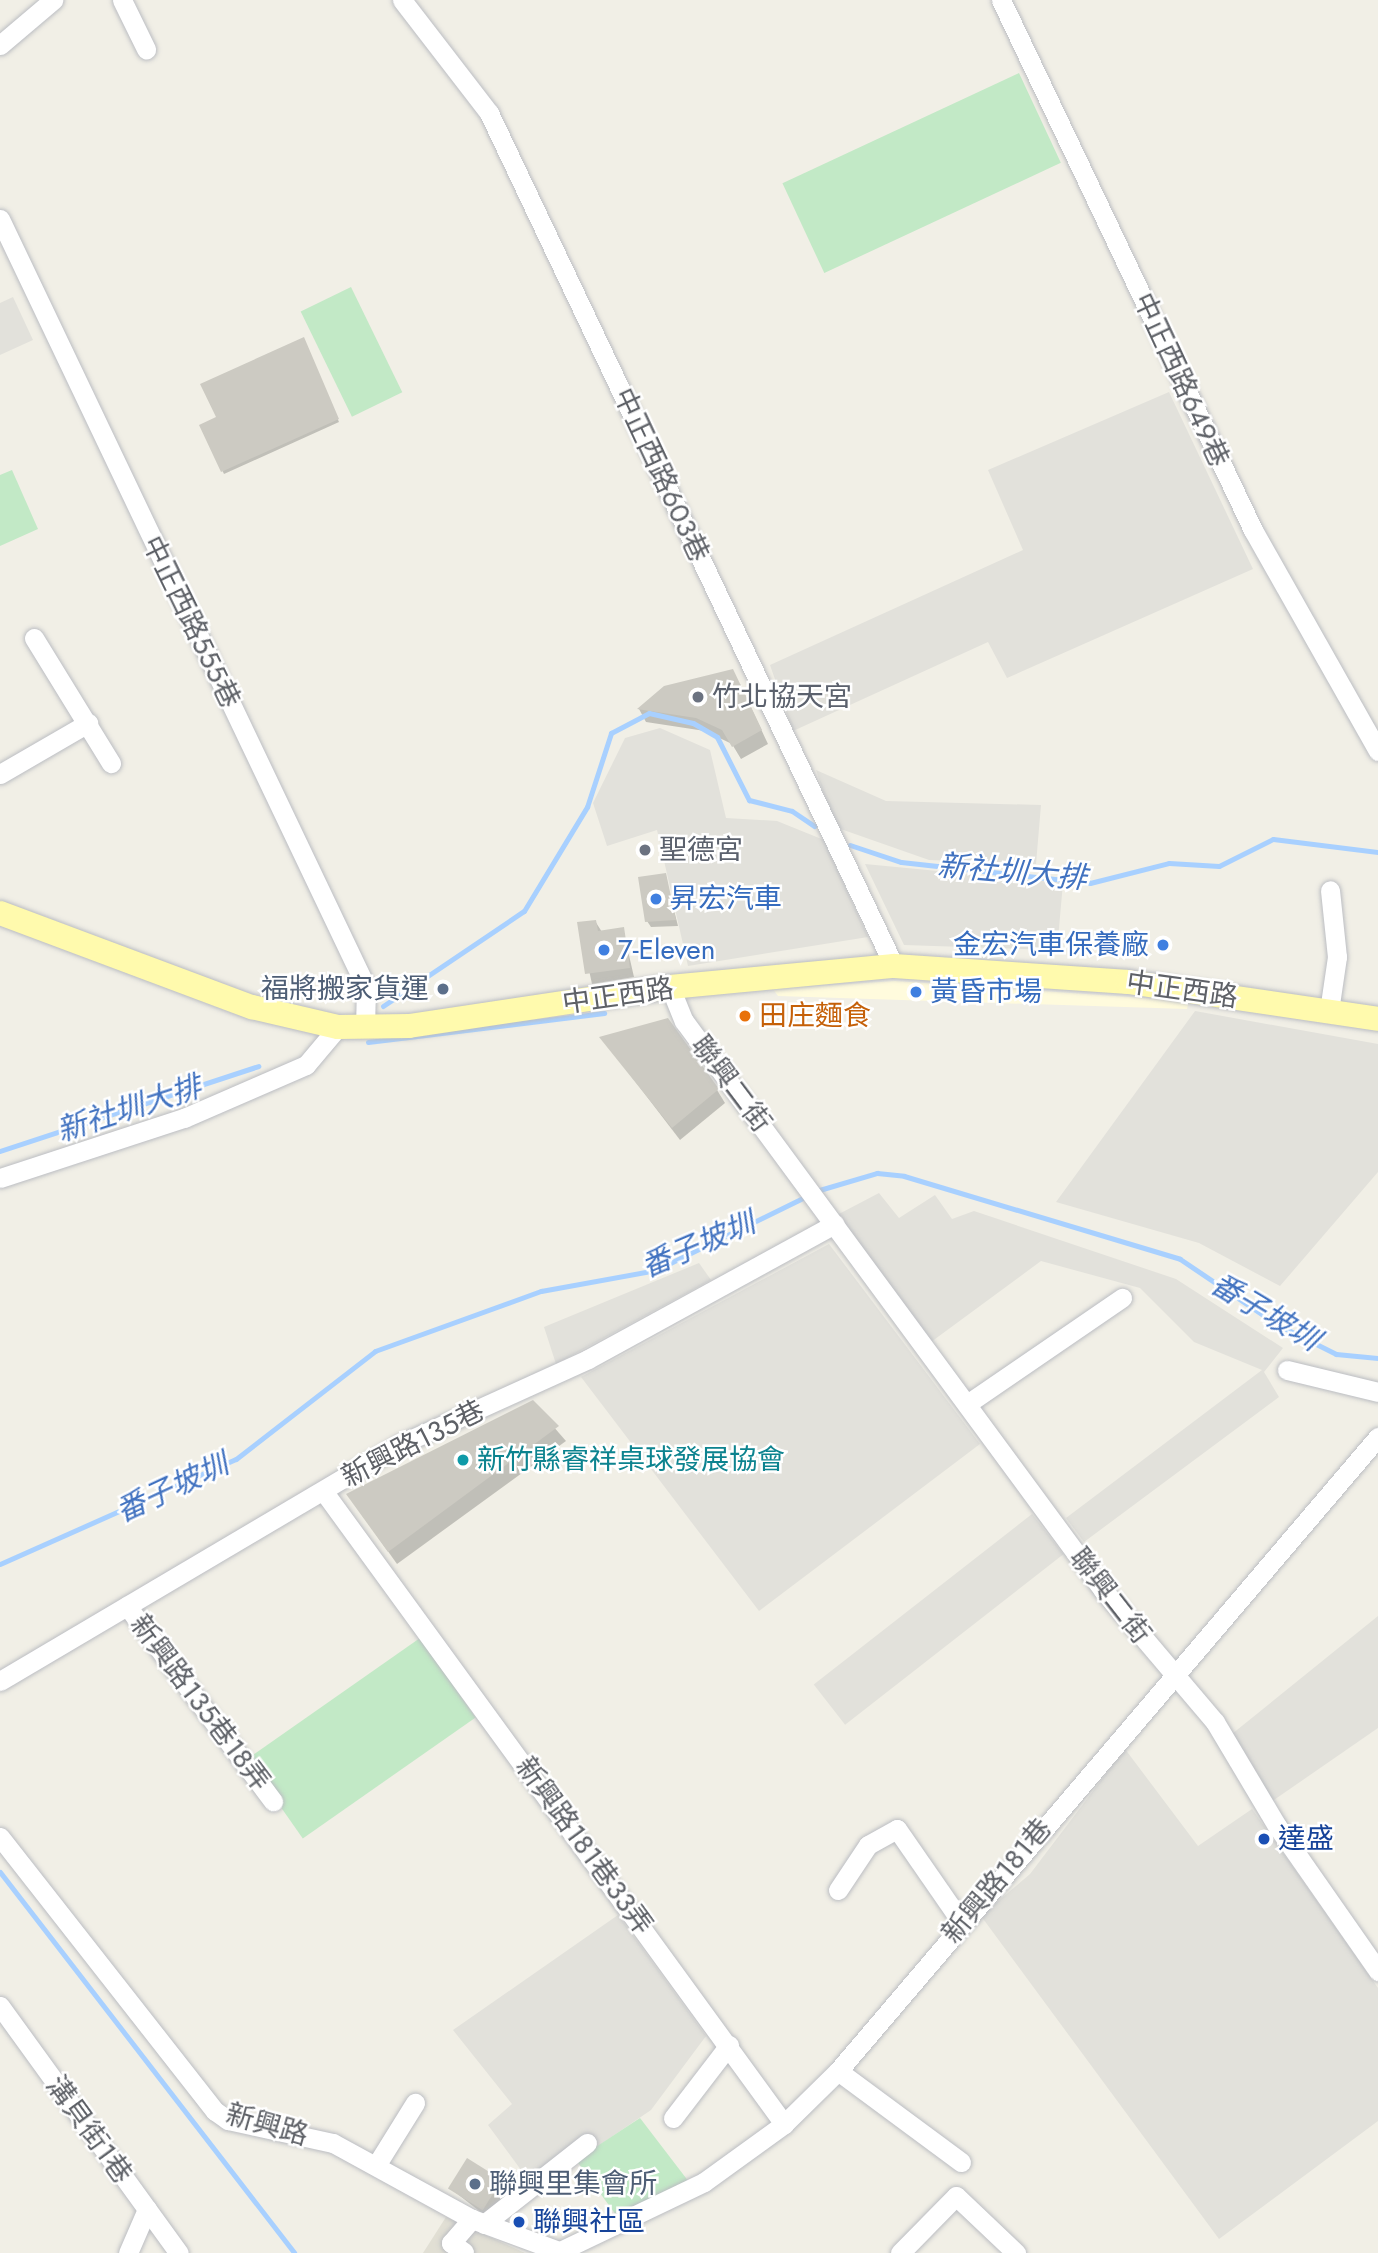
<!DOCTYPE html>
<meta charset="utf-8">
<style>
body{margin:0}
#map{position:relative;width:1378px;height:2253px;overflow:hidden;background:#f1efe6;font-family:Jost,"Noto Sans TC",sans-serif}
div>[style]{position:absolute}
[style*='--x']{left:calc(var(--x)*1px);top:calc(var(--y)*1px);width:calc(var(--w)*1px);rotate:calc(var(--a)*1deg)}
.commercial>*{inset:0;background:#fffbdd}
.industrial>*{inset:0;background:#e2e1db;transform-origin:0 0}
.education>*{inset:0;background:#e1dfd4}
.green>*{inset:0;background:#c2e9c6;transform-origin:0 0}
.shadow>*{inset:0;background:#0003}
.stream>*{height:5px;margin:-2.5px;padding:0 2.5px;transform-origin:2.5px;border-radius:2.5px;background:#a8d0ff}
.building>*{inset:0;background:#cccac2;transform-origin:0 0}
.roads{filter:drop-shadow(0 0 2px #bbbdc2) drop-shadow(0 0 2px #bbbdc2)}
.minor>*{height:19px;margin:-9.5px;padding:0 9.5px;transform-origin:9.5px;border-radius:9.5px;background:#fff}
.major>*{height:24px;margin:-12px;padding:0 12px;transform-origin:12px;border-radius:12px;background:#fffaad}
.dots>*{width:19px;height:19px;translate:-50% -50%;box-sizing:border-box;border:4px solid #fff;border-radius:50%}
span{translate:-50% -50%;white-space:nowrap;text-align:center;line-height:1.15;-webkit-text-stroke:5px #fff;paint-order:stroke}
.street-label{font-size:28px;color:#5e6167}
.worship-label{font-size:28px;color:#5b616d}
.left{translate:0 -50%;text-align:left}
.shop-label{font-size:28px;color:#366cbe}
.right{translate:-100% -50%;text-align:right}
.service-label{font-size:28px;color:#4e5e75}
.food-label{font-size:28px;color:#c56008}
.culture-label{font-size:28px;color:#0d838f}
.transit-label{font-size:28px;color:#164399}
.water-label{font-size:30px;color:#4172c0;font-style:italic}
</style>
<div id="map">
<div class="commercial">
<div style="clip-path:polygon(895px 981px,1189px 1001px,1187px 1009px,778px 996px,773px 989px)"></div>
</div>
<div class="industrial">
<div style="clip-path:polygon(13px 297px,33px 340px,0 355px,0 303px)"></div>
<div style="clip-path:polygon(1169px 392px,1253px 569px,1007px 678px,988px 642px,793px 731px,770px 665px,1023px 550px,988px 470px)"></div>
<div style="clip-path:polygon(660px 728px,710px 750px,726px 818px,777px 821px,824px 840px,868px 937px,688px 966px,657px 830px,607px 846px,593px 803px,625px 738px)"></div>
<div style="clip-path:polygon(816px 770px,886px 801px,1041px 805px,1036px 864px,929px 860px,835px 827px)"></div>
<div style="clip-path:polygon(865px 864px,1063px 883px,1057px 950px,904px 945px)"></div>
<div style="clip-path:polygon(1195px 1011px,1378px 1044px,1378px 1172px,1280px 1286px,1199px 1243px,1056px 1202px)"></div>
<div style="clip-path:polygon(879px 1193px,899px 1218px,935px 1195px,952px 1219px,974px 1211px,1176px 1279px,1283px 1348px,1264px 1372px,1279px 1397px,1084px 1542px,1066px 1518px,1262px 1370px,1194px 1342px,1140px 1288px,1041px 1261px,931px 1342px,837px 1215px)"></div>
<div style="clip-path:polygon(829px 1244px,980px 1444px,759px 1611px,581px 1377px)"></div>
<div style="clip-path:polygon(699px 1263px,711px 1280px,556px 1364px,544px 1327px)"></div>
<div style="left:1032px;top:1514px;width:51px;height:277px;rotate:52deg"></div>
<div style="clip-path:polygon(1378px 1616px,1378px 1728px,1271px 1802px,1227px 1738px)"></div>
<div style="clip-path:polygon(1125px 1749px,1198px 1846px,1252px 1809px,1378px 1988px,1378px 2121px,1219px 2239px,981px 1916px,1030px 1874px)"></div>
<div style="clip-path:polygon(618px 1915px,706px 2036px,651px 2110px,535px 2189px,488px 2125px,512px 2104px,453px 2030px)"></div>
</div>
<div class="education">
<div style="clip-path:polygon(446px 2217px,525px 2253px,423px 2253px)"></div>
</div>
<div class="green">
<div style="left:1019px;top:73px;width:99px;height:261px;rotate:65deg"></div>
<div style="left:351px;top:287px;width:117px;height:56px;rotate:64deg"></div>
<div style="clip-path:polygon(12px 470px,38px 529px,0 546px,0 475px)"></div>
<div style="left:420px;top:1638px;width:97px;height:211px;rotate:55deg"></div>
<div style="clip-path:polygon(640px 2118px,689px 2182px,616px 2215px,576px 2160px)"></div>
</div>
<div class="shadow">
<div style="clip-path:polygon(303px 339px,339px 422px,224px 474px,201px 426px,218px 418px)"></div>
<div style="clip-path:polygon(740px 684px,768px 744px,741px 759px,732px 744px,705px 731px,646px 722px,639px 709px)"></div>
<div style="clip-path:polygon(665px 875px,678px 926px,651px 927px,647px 921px)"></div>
<div style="clip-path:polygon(595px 921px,602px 932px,623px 929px,634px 977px,592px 984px,579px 924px)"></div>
<div style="clip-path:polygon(602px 1038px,717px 1090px,725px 1103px,680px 1140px)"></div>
<div style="clip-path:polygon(532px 1402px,566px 1441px,397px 1564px,348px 1495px)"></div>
<div style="clip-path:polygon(501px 2181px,507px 2191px,488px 2218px,450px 2188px)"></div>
</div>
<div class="stream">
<div style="--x:850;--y:845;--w:54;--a:18.4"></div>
<div style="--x:901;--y:862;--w:190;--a:6.3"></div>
<div style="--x:1090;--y:883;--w:81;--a:-14.2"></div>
<div style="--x:1169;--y:863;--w:50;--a:3.4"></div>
<div style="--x:1219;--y:866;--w:60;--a:-26.6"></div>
<div style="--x:1273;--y:839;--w:106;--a:7.1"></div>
<div style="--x:383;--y:1006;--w:170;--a:-34"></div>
<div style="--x:524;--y:911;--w:122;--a:-58.8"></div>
<div style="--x:587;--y:807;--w:78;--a:-72"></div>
<div style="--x:611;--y:733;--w:43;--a:-27.8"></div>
<div style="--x:649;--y:713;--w:45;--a:12.8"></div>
<div style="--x:693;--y:723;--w:28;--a:30"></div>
<div style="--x:717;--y:737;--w:71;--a:63.1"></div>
<div style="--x:749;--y:800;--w:44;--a:14.3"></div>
<div style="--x:792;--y:811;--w:27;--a:34"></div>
<div style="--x:368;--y:1042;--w:238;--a:-7"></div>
<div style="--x:0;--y:1151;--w:272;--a:-18.2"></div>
<div style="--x:816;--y:1191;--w:64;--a:-16.4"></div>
<div style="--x:877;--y:1173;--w:27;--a:6"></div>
<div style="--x:904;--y:1176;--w:288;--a:16.7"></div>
<div style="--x:1180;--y:1259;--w:118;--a:34"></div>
<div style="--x:1278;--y:1325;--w:65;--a:26.6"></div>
<div style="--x:1336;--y:1354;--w:42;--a:5.4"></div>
<div style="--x:0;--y:1564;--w:258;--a:-24"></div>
<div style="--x:236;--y:1459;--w:176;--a:-37.8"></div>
<div style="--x:375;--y:1351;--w:177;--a:-19.9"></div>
<div style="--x:541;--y:1291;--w:117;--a:-10.3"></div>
<div style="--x:656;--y:1270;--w:168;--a:-26.1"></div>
<div style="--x:0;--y:1872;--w:481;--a:52.3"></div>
</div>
<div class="building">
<div style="clip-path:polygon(304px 337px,339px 419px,221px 472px,199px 425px,216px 417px,200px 384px)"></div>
<div style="clip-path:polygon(733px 669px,762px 730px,732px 747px,722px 730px,696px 718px,637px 709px,664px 686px)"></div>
<div style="clip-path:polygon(666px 873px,676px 920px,645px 922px,638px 877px)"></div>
<div style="clip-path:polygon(596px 920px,598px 931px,624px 927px,630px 968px,585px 974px,577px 922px)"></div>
<div style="clip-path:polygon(668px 1018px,719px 1089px,672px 1128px,599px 1037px)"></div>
<div style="clip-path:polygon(533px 1400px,559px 1426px,388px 1552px,346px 1494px)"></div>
<div style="left:467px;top:2158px;width:41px;height:36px;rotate:32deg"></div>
</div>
<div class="roads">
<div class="minor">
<div style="--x:122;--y:0;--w:55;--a:63.9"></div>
<div style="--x:402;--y:0;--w:143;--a:52.4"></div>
<div style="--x:489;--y:113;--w:944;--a:64.6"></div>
<div style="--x:1001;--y:0;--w:587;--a:64.57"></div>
<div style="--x:1253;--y:530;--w:254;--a:60.5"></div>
<div style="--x:0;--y:45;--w:70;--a:-40.3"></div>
<div style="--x:0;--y:219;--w:851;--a:64.52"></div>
<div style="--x:366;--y:987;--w:41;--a:91.4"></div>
<div style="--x:34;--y:638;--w:147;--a:58.4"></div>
<div style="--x:0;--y:774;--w:102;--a:-30.1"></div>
<div style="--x:670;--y:987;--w:37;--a:68"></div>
<div style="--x:684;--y:1021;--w:707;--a:53.63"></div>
<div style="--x:1103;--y:1590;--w:173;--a:49.7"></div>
<div style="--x:1215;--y:1722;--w:121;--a:59.2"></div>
<div style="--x:1277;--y:1826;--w:177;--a:55.1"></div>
<div style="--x:1329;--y:1011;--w:55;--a:-81.6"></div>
<div style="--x:1337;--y:957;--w:67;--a:-96"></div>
<div style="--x:0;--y:1178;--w:194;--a:-18.1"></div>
<div style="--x:184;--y:1118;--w:133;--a:-23.5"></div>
<div style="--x:306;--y:1065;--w:50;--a:-49.9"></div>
<div style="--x:1287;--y:1370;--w:94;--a:13.6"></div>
<div style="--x:967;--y:1404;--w:188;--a:-34.4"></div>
<div style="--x:324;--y:1492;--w:782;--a:53.95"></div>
<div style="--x:127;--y:1606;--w:244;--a:53.2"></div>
<div style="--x:0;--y:1681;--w:466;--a:-30.6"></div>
<div style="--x:401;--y:1444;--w:205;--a:-24.4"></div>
<div style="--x:588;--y:1359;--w:281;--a:-28.7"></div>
<div style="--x:0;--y:1837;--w:348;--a:51.9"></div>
<div style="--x:215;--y:2111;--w:16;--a:35"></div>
<div style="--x:228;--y:2120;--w:107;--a:12.4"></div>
<div style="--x:333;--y:2143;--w:158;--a:28.7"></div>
<div style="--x:472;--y:2219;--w:98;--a:20.3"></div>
<div style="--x:838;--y:1890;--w:54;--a:-56.3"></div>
<div style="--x:868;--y:1845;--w:33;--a:-29"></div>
<div style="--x:897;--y:1829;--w:114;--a:55.3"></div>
<div style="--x:0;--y:2006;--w:305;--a:54.1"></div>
<div style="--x:838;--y:2071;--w:153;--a:36.5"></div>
<div style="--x:673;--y:2118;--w:92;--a:-52.5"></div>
<div style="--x:377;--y:2164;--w:72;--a:-58.1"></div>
<div style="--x:484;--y:2224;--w:131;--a:-38.2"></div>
<div style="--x:464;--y:2252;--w:16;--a:-145"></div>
<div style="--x:451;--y:2243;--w:32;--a:-49"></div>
<div style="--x:128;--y:2253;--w:48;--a:-66.6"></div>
<div style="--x:556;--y:2253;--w:164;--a:-25.6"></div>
<div style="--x:704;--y:2182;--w:99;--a:-35.9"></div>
<div style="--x:784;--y:2124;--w:76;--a:-44.5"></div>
<div style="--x:838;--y:2071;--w:833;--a:-49.58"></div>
<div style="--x:900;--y:2253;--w:80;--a:-45.5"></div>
<div style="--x:956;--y:2196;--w:83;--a:43.5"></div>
</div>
<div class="major">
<div style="--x:0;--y:913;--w:269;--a:20.5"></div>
<div style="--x:252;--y:1007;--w:88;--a:13.1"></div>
<div style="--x:338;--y:1027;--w:71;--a:-0.8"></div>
<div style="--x:409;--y:1026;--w:264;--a:-8.5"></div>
<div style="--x:670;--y:987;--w:225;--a:-5.4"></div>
<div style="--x:894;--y:966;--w:235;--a:3.9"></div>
<div style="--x:1128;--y:982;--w:253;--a:8.4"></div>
</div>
</div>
<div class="dots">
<div style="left:698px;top:697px;background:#6b7280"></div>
<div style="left:645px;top:850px;background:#6b7280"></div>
<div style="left:656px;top:899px;background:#3f7fe0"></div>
<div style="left:1163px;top:945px;background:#3f7fe0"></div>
<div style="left:604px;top:950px;background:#3f7fe0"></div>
<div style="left:443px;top:989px;background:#5c6f8a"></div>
<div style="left:916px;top:992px;background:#3f7fe0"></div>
<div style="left:745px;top:1016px;background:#e8710a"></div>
<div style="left:463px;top:1460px;background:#0f9aa8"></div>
<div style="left:1264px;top:1839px;background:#1a4fb4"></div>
<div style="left:475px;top:2184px;background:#5c6f8a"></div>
<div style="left:519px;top:2222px;background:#1a4fb4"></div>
</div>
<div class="street-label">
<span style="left:1181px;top:380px;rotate:65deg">中正西路649巷</span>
<span style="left:661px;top:475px;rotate:65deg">中正西路603巷</span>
<span style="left:191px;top:622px;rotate:64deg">中正西路555巷</span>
<span style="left:1182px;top:990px;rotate:8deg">中正西路</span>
<span style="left:618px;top:996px;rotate:-8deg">中正西路</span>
<span style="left:731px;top:1084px;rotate:53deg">聯興二街</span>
<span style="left:413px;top:1444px;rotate:-27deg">新興路135巷</span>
<span style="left:1110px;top:1596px;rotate:52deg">聯興二街</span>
<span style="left:200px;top:1703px;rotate:53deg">新興路135巷18弄</span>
<span style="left:584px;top:1846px;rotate:54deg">新興路181巷33弄</span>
<span style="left:997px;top:1881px;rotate:-50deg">新興路181巷</span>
<span style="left:267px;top:2125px;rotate:16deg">新興路</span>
<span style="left:89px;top:2130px;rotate:54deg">溝貝街1巷</span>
</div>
<div class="worship-label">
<span class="left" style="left:712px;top:697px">竹北協天宮</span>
<span class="left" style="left:659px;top:850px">聖德宮</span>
</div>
<div class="shop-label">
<span class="left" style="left:670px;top:899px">昇宏汽車</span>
<span class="right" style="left:1149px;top:945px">金宏汽車保養廠</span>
<span class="left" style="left:618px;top:950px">7-Eleven</span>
<span class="left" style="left:930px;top:992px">黃昏市場</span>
</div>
<div class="service-label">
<span class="right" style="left:429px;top:989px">福將搬家貨運</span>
<span class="left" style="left:489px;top:2184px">聯興里集會所</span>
</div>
<div class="food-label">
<span class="left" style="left:759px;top:1016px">田庄麵食</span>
</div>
<div class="culture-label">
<span class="left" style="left:477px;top:1460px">新竹縣睿祥桌球發展協會</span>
</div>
<div class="transit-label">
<span class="left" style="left:1278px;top:1839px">達盛</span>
<span class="left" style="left:533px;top:2222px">聯興社區</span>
</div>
<div class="water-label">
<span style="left:1012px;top:872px;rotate:5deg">新社圳大排</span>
<span style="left:129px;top:1109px;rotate:-18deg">新社圳大排</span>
<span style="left:698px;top:1245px;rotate:-23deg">番子坡圳</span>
<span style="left:1265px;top:1312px;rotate:31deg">番子坡圳</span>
<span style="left:172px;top:1488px;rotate:-25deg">番子坡圳</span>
</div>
</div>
